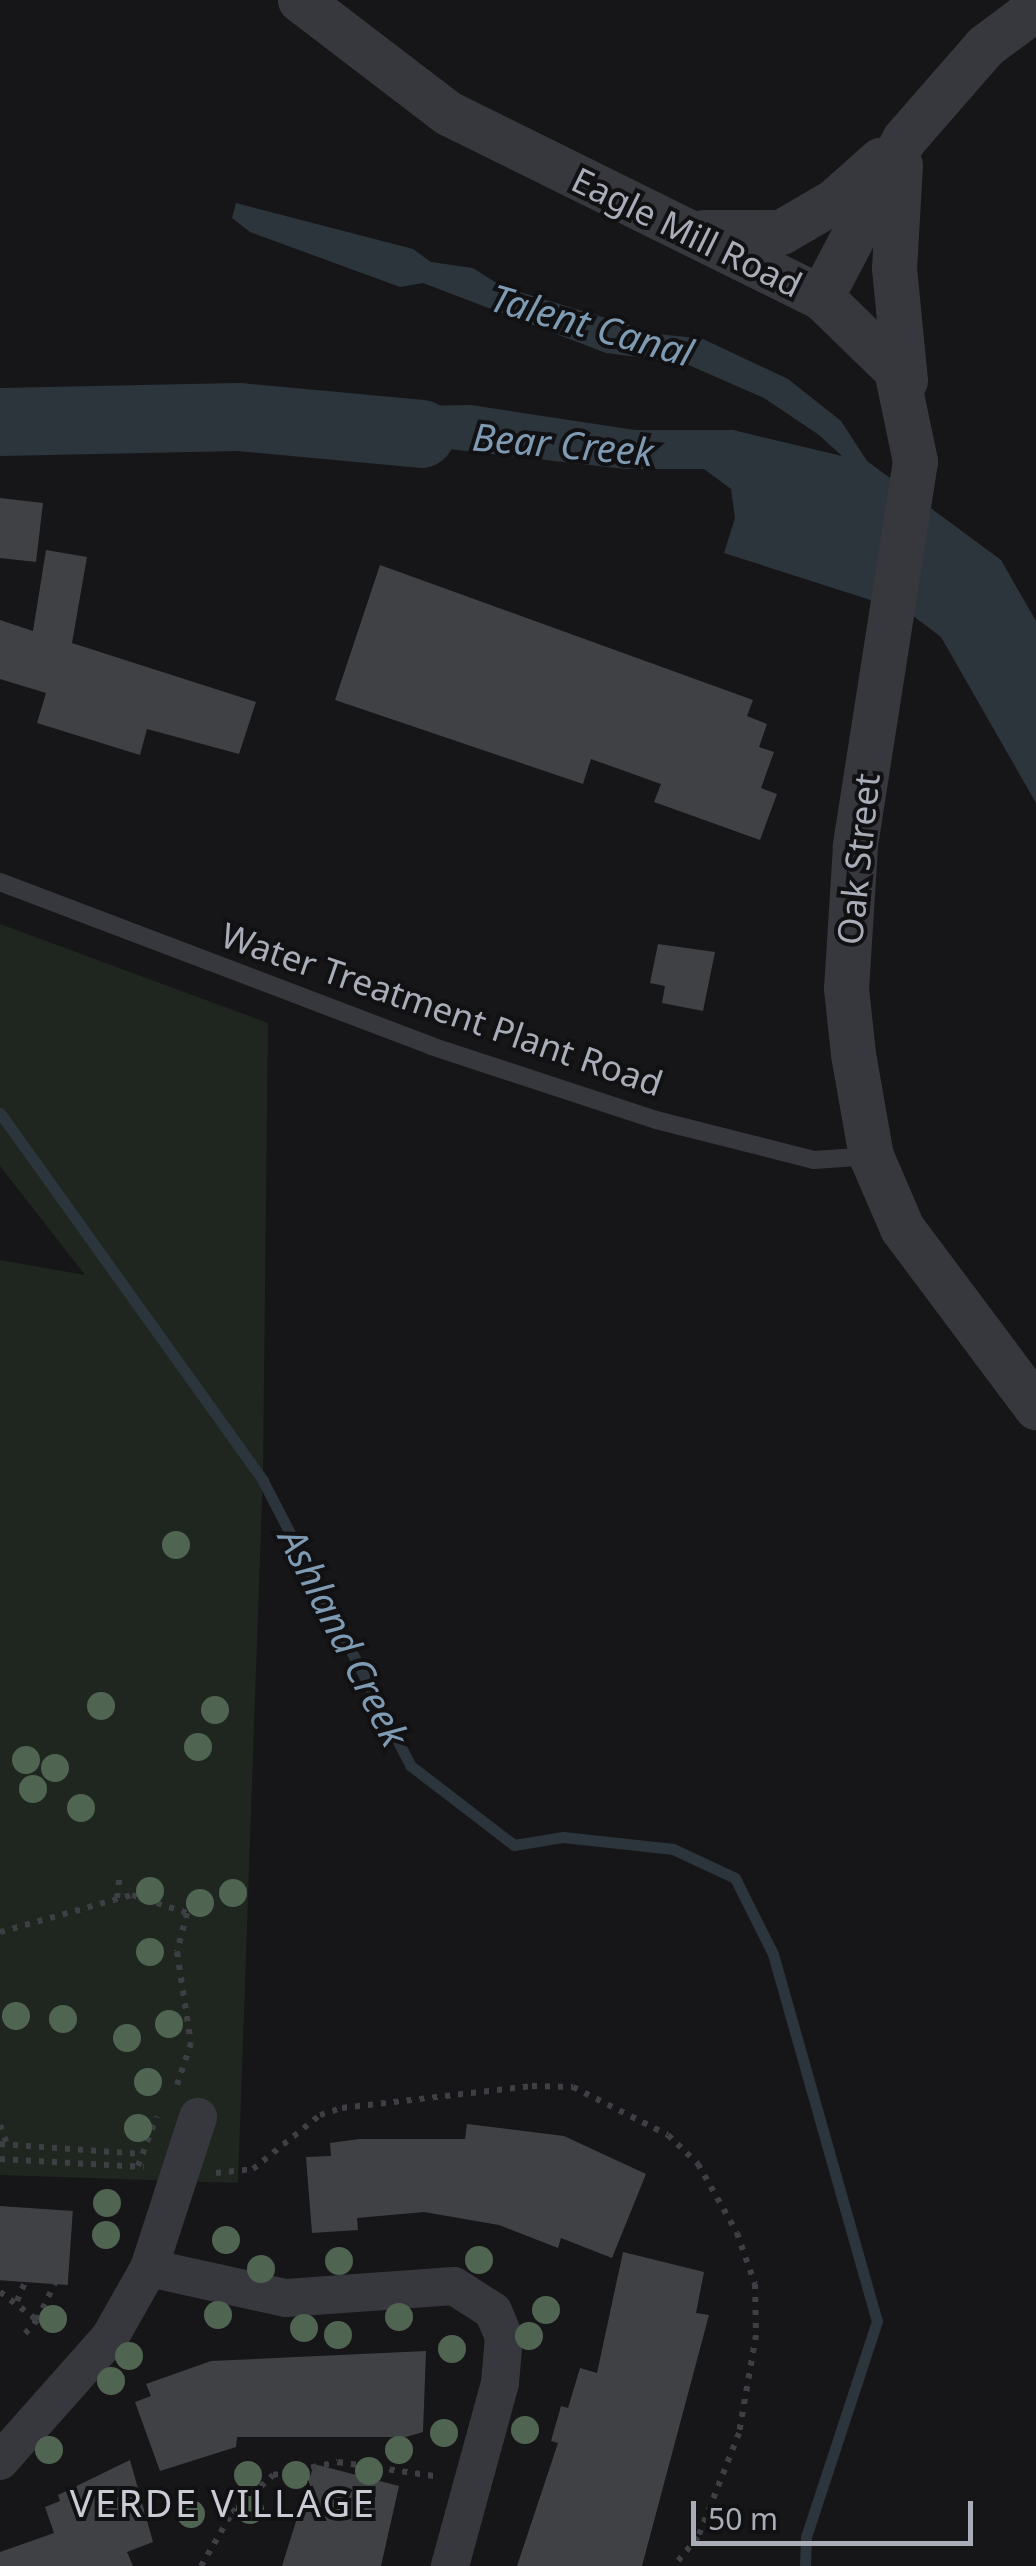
<!DOCTYPE html>
<style>
body{margin:0}
#map{position:relative;width:1036px;height:2566px;overflow:hidden;background:#161618;font-family:"Noto Sans",sans-serif}
div>[style]{position:absolute}
[style*='--x']{left:calc(var(--x)*1px);top:calc(var(--y)*1px);width:calc(var(--w)*1px);rotate:calc(var(--a)*1deg)}
.green>*{inset:0;background:#1e261f}
.water>*{inset:0;background:#2c353c}
.stream>*{height:11px;margin:-5.5px;padding:0 5.5px;transform-origin:5.5px;border-radius:5.5px;background:#2c353c}
.river>*{height:68px;margin:-34px;padding:0 34px;transform-origin:34px;border-radius:34px;background:#2c353c}
.building>*{inset:0;background:#404145;transform-origin:0 0}
.path>*{height:6px;margin-top:-3px;transform-origin:0;background:repeating-linear-gradient(90deg,#3d3f44 0 5px,transparent 0 13px)}
.service>*{height:18px;margin:-9px;padding:0 9px;transform-origin:9px;border-radius:9px;background:#37383d}
.minor>*{height:38px;margin:-19px;padding:0 19px;transform-origin:19px;border-radius:19px;background:#37383d}
.tertiary>*{height:45px;margin:-22.5px;padding:0 22.5px;transform-origin:22.5px;border-radius:22.5px;background:#37383d}
.trees>*{width:28px;height:28px;margin:-14px;border-radius:50%;background:#506452}
span{translate:-50% -50%;white-space:nowrap;text-align:center;line-height:1.15;-webkit-text-stroke:8px #111113;paint-order:stroke}
.street-label{font-size:35px;color:#a8adb8}
.water-label{font-size:38px;color:#7f9bb3;font-style:italic}
.neighbourhood-label{font-size:38px;color:#c9ccd4;letter-spacing:2.5px}
.scale{position:absolute;left:691px;top:2501px;width:282px;height:45px;box-sizing:border-box;border:5px solid #a8adb8;border-top:0;padding-left:12px;font-size:30px;line-height:35px;white-space:nowrap;color:#a8adb8;-webkit-text-stroke:8px #111113;paint-order:stroke}
</style>
<div id="map">
<div class="green">
<div style="clip-path:polygon(0 924px,268px 1023px,263px 1470px,238px 2183px,0 2175px,0 1260px,85px 1275px,0 1166px)"></div>
</div>
<div class="water">
<div style="clip-path:polygon(236px 203px,413px 249px,431px 262px,473px 268px,503px 287px,659px 334px,703px 339px,788px 379px,841px 421px,867px 461px,1001px 560px,1036px 621px,1036px 803px,941px 637px,908px 612px,724px 553px,735px 518px,731px 489px,704px 469px,625px 469px,327px 435px,342px 407px,471px 405px,635px 430px,733px 430px,842px 456px,819px 435px,764px 398px,684px 363px,606px 353px,423px 283px,400px 287px,250px 232px,232px 218px)"></div>
</div>
<div class="stream">
<div style="--x:0;--y:1113;--w:452;--a:54.4"></div>
<div style="--x:263;--y:1481;--w:321;--a:62.6"></div>
<div style="--x:411;--y:1766;--w:130;--a:37.5"></div>
<div style="--x:514;--y:1845;--w:50;--a:-9.3"></div>
<div style="--x:563;--y:1837;--w:111;--a:6.2"></div>
<div style="--x:673;--y:1849;--w:68;--a:25.1"></div>
<div style="--x:735;--y:1878;--w:85;--a:63.4"></div>
<div style="--x:773;--y:1954;--w:381;--a:74.2"></div>
<div style="--x:877;--y:2321;--w:227;--a:108.2"></div>
<div style="--x:806;--y:2537;--w:29;--a:92"></div>
</div>
<div class="river">
<div style="--x:0;--y:422;--w:239;--a:-1.2"></div>
<div style="--x:239;--y:417;--w:183;--a:5.3"></div>
</div>
<div class="building">
<div style="clip-path:polygon(0 498px,43px 503px,36px 562px,0 558px)"></div>
<div style="clip-path:polygon(46px 550px,87px 557px,72px 643px,256px 702px,239px 754px,147px 729px,140px 755px,37px 723px,46px 693px,0 679px,0 620px,33px 631px)"></div>
<div style="clip-path:polygon(380px 565px,753px 700px,747px 716px,767px 724px,759px 747px,774px 752px,761px 788px,777px 794px,760px 840px,654px 802px,661px 784px,591px 759px,583px 784px,335px 700px)"></div>
<div style="clip-path:polygon(658px 944px,715px 952px,703px 1011px,662px 1003px,665px 986px,650px 983px)"></div>
<div style="clip-path:polygon(467px 2124px,564px 2136px,646px 2174px,612px 2258px,561px 2238px,558px 2248px,499px 2225px,424px 2212px,357px 2218px,358px 2230px,312px 2233px,306px 2157px,331px 2156px,330px 2143px,359px 2139px,465px 2139px)"></div>
<div style="left:0;top:2206px;width:73px;height:74px;rotate:4deg"></div>
<div style="clip-path:polygon(623px 2252px,704px 2272px,696px 2313px,709px 2315px,642px 2566px,517px 2566px,558px 2443px,551px 2441px,561px 2406px,568px 2408px,580px 2368px,597px 2373px)"></div>
<div style="clip-path:polygon(426px 2351px,423px 2432px,406px 2437px,237px 2437px,236px 2447px,160px 2471px,135px 2402px,151px 2396px,146px 2384px,211px 2361px)"></div>
<div style="clip-path:polygon(130px 2460px,153px 2542px,127px 2552px,133px 2566px,0 2566px,0 2552px,54px 2533px,45px 2507px,60px 2501px,58px 2495px)"></div>
<div style="clip-path:polygon(314px 2464px,399px 2486px,381px 2566px,282px 2566px)"></div>
</div>
<div class="path">
<div style="--x:117;--y:1898;--w:24;--a:-83"></div>
<div style="--x:0;--y:1932;--w:137;--a:-15.7"></div>
<div style="--x:132;--y:1895;--w:58;--a:18.1"></div>
<div style="--x:187;--y:1913;--w:40;--a:104.4"></div>
<div style="--x:177;--y:1952;--w:92;--a:81.3"></div>
<div style="--x:191;--y:2043;--w:44;--a:108.4"></div>
<div style="--x:0;--y:2125;--w:20;--a:70"></div>
<div style="--x:0;--y:2144;--w:142;--a:4"></div>
<div style="--x:0;--y:2159;--w:144;--a:3.2"></div>
<div style="--x:138;--y:2166;--w:53;--a:-69.2"></div>
<div style="--x:216;--y:2173;--w:37;--a:-6"></div>
<div style="--x:253;--y:2169;--w:86;--a:-38.9"></div>
<div style="--x:320;--y:2115;--w:23;--a:-18"></div>
<div style="--x:342;--y:2108;--w:191;--a:-6.6"></div>
<div style="--x:532;--y:2086;--w:41;--a:1.4"></div>
<div style="--x:573;--y:2087;--w:106;--a:26.8"></div>
<div style="--x:668;--y:2135;--w:42;--a:44"></div>
<div style="--x:698;--y:2164;--w:79;--a:60.5"></div>
<div style="--x:737;--y:2233;--w:54;--a:70.6"></div>
<div style="--x:755;--y:2284;--w:51;--a:88.9"></div>
<div style="--x:756;--y:2335;--w:99;--a:99.8"></div>
<div style="--x:739;--y:2433;--w:112;--a:111.5"></div>
<div style="--x:698;--y:2537;--w:38;--a:130"></div>
<div style="--x:0;--y:2292;--w:46;--a:37.1"></div>
<div style="--x:37;--y:2320;--w:18;--a:131"></div>
<div style="--x:17;--y:2301;--w:21;--a:-67"></div>
<div style="--x:37;--y:2320;--w:41;--a:-64.1"></div>
<div style="--x:201;--y:2566;--w:61;--a:-59.7"></div>
<div style="--x:232;--y:2513;--w:56;--a:-42.8"></div>
<div style="--x:273;--y:2475;--w:66;--a:-11.3"></div>
<div style="--x:338;--y:2462;--w:97;--a:8.3"></div>
</div>
<div class="service">
<div style="--x:0;--y:882;--w:461;--a:20.8"></div>
<div style="--x:431;--y:1046;--w:237;--a:18.2"></div>
<div style="--x:656;--y:1120;--w:163;--a:14.2"></div>
<div style="--x:814;--y:1160;--w:57;--a:-4"></div>
</div>
<div class="minor">
<div style="--x:149;--y:2268;--w:140;--a:12.4"></div>
<div style="--x:286;--y:2298;--w:168;--a:-4.1"></div>
<div style="--x:454;--y:2286;--w:46;--a:32.7"></div>
<div style="--x:493;--y:2311;--w:28;--a:67"></div>
<div style="--x:504;--y:2337;--w:46;--a:95"></div>
<div style="--x:500;--y:2383;--w:190;--a:105.3"></div>
<div style="--x:0;--y:2461;--w:166;--a:-48.4"></div>
<div style="--x:110;--y:2337;--w:79;--a:-60.5"></div>
<div style="--x:149;--y:2268;--w:159;--a:-72"></div>
</div>
<div class="tertiary">
<div style="--x:300;--y:0;--w:186;--a:37.4"></div>
<div style="--x:448;--y:113;--w:416;--a:26.3"></div>
<div style="--x:821;--y:297;--w:105;--a:44.2"></div>
<div style="--x:896;--y:370;--w:93;--a:78.2"></div>
<div style="--x:915;--y:461;--w:390;--a:98.9"></div>
<div style="--x:855;--y:846;--w:142;--a:93.6"></div>
<div style="--x:846;--y:988;--w:66;--a:83.9"></div>
<div style="--x:853;--y:1054;--w:104;--a:80"></div>
<div style="--x:871;--y:1156;--w:78;--a:66.7"></div>
<div style="--x:902;--y:1228;--w:224;--a:53.2"></div>
<div style="--x:900;--y:165;--w:103;--a:93.3"></div>
<div style="--x:894;--y:268;--w:113;--a:84.4"></div>
<div style="--x:703;--y:232;--w:78;--a:0"></div>
<div style="--x:781;--y:232;--w:61;--a:-30.3"></div>
<div style="--x:834;--y:201;--w:62;--a:-41.7"></div>
<div style="--x:821;--y:297;--w:178;--a:-62.3"></div>
<div style="--x:904;--y:139;--w:123;--a:-48.9"></div>
<div style="--x:985;--y:46;--w:64;--a:-36.7"></div>
</div>
<div class="trees">
<div style="left:176px;top:1545px"></div>
<div style="left:101px;top:1706px"></div>
<div style="left:215px;top:1710px"></div>
<div style="left:198px;top:1747px"></div>
<div style="left:26px;top:1760px"></div>
<div style="left:55px;top:1768px"></div>
<div style="left:33px;top:1789px"></div>
<div style="left:81px;top:1808px"></div>
<div style="left:150px;top:1891px"></div>
<div style="left:233px;top:1893px"></div>
<div style="left:200px;top:1903px"></div>
<div style="left:150px;top:1952px"></div>
<div style="left:16px;top:2016px"></div>
<div style="left:63px;top:2019px"></div>
<div style="left:169px;top:2024px"></div>
<div style="left:127px;top:2038px"></div>
<div style="left:148px;top:2082px"></div>
<div style="left:138px;top:2128px"></div>
<div style="left:107px;top:2203px"></div>
<div style="left:106px;top:2235px"></div>
<div style="left:226px;top:2240px"></div>
<div style="left:479px;top:2260px"></div>
<div style="left:339px;top:2261px"></div>
<div style="left:261px;top:2269px"></div>
<div style="left:546px;top:2310px"></div>
<div style="left:218px;top:2315px"></div>
<div style="left:399px;top:2317px"></div>
<div style="left:53px;top:2319px"></div>
<div style="left:304px;top:2328px"></div>
<div style="left:338px;top:2335px"></div>
<div style="left:529px;top:2336px"></div>
<div style="left:452px;top:2349px"></div>
<div style="left:129px;top:2356px"></div>
<div style="left:111px;top:2381px"></div>
<div style="left:525px;top:2430px"></div>
<div style="left:444px;top:2433px"></div>
<div style="left:49px;top:2450px"></div>
<div style="left:399px;top:2450px"></div>
<div style="left:369px;top:2471px"></div>
<div style="left:248px;top:2475px"></div>
<div style="left:296px;top:2475px"></div>
<div style="left:250px;top:2510px"></div>
<div style="left:191px;top:2514px"></div>
</div>
<div class="street-label">
<span style="left:687px;top:232px;rotate:26deg">Eagle Mill Road</span>
<span style="left:858px;top:859px;rotate:-84deg">Oak Street</span>
<span style="left:442px;top:1009px;rotate:19deg">Water Treatment Plant Road</span>
</div>
<div class="water-label">
<span style="left:592px;top:325px;rotate:16deg">Talent Canal</span>
<span style="left:563px;top:444px;rotate:5deg">Bear Creek</span>
<span style="left:344px;top:1637px;rotate:63deg">Ashland Creek</span>
</div>
<div class="neighbourhood-label">
<span style="left:223px;top:2503px">VERDE VILLAGE</span>
</div>
<div class="scale">50 m</div>
</div>
